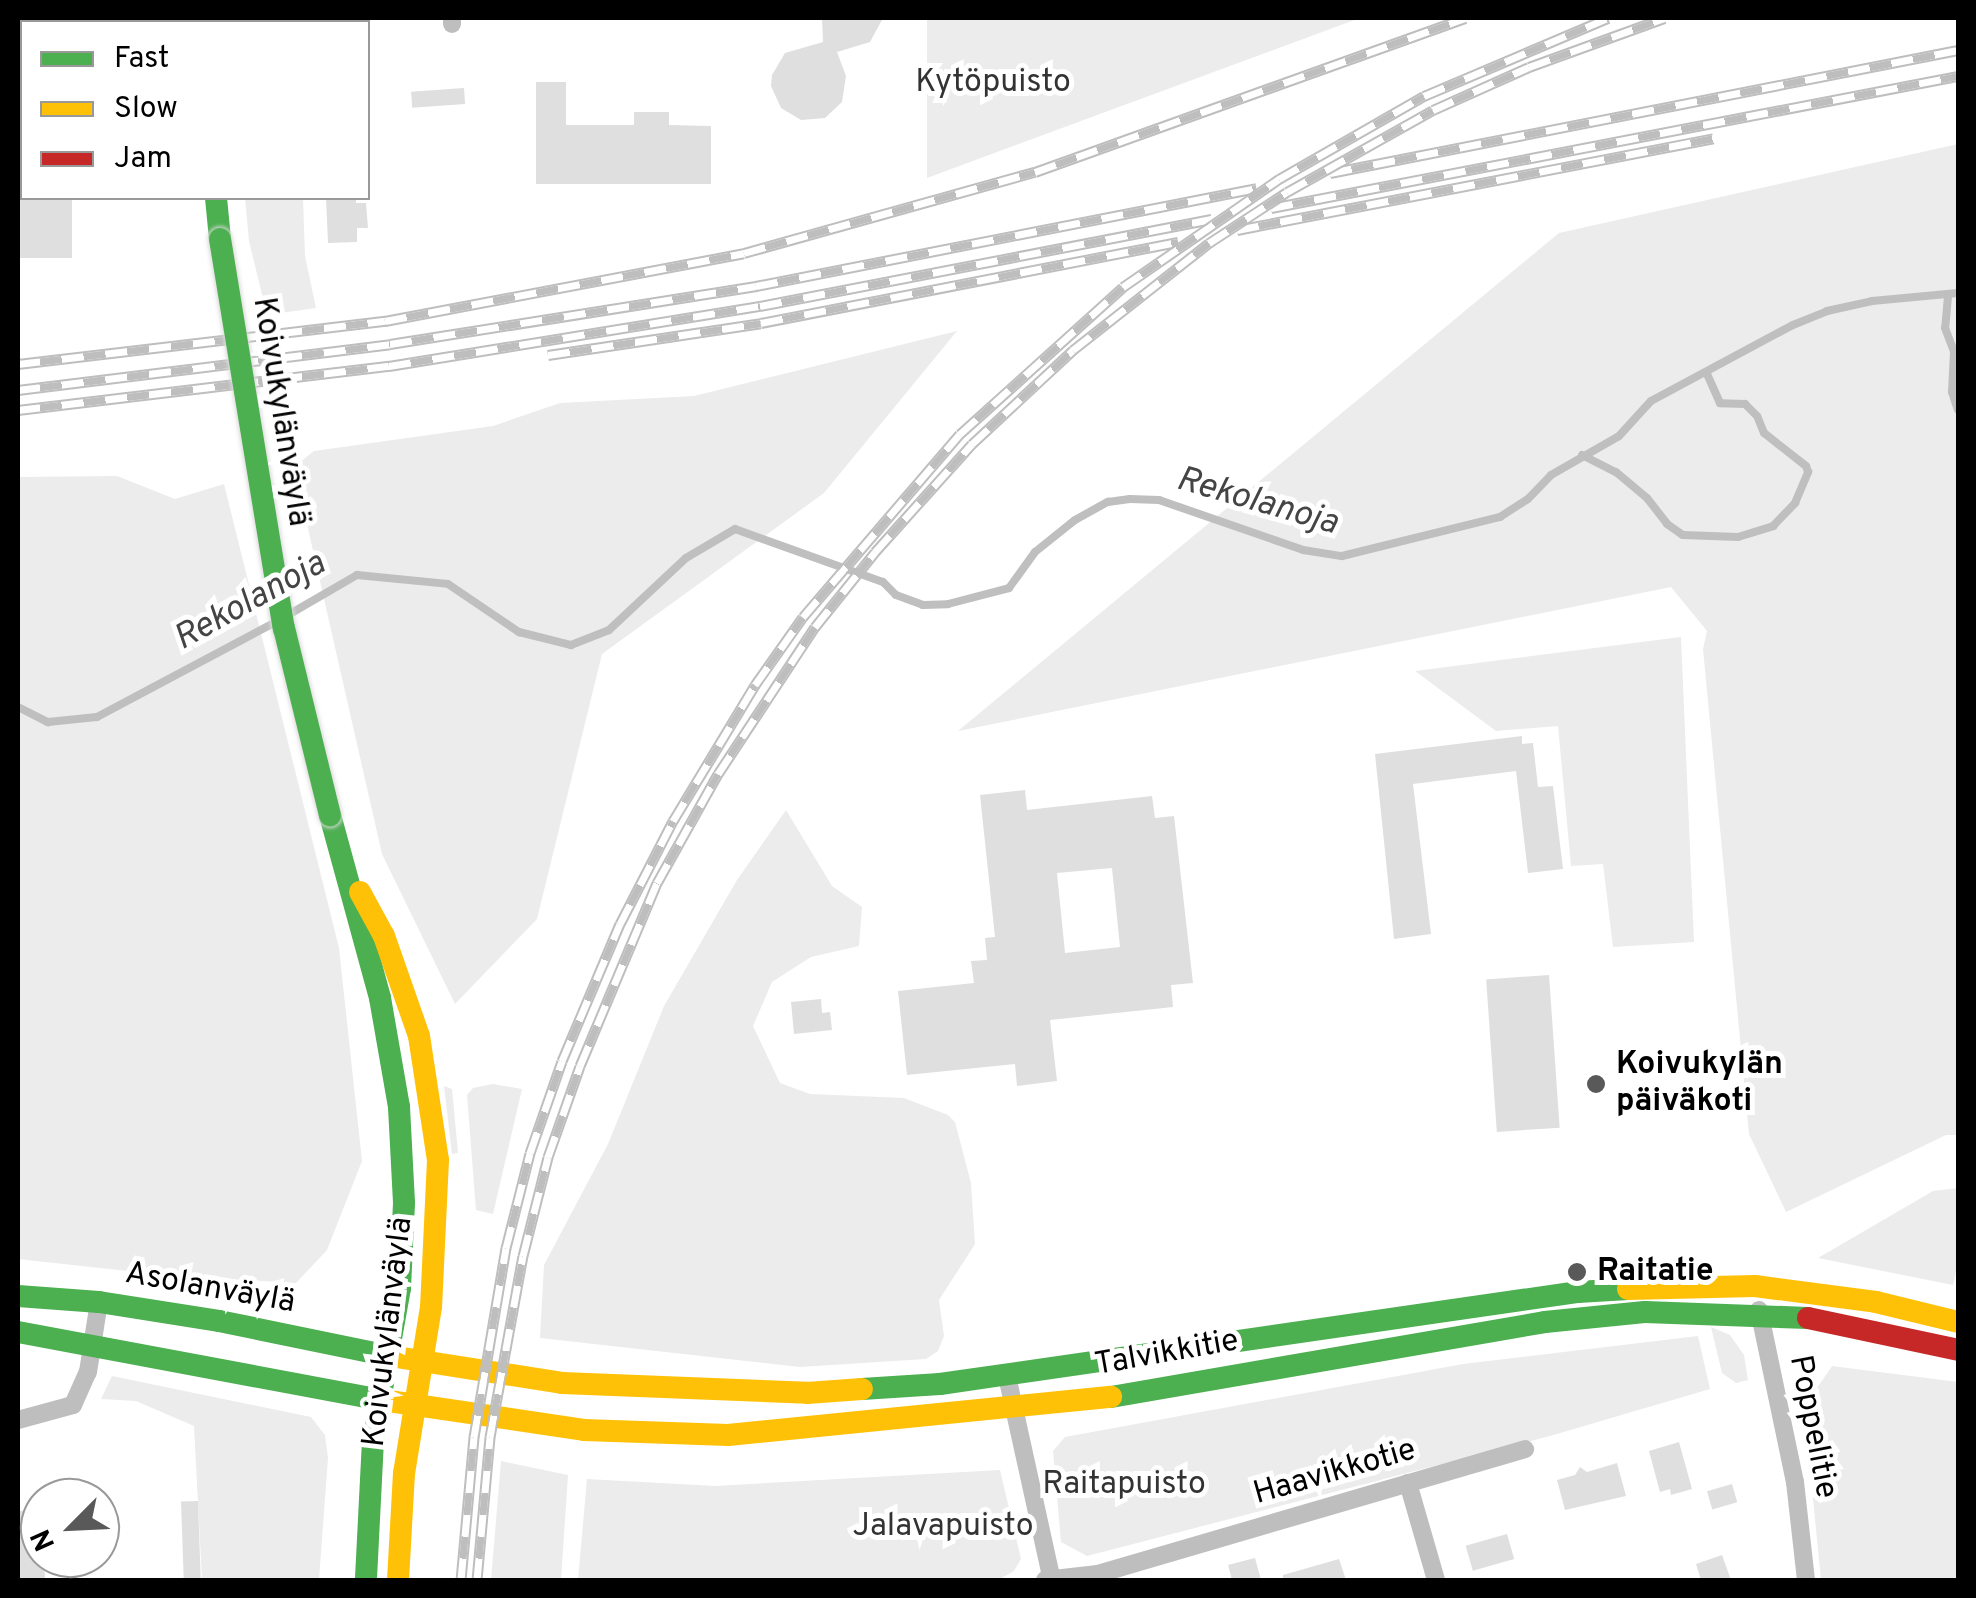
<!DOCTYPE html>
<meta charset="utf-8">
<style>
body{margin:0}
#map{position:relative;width:1976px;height:1598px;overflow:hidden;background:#fff;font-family:Overpass,sans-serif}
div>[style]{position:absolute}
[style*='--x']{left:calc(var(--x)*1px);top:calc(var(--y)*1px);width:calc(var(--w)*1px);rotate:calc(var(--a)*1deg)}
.green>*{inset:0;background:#ececec}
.stream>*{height:8px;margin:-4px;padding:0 4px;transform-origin:4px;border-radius:4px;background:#bfbfbf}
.building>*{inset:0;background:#dfdfdf;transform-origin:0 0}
.street>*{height:18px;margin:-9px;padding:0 9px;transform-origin:9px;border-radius:9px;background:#bebebe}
.fast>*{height:22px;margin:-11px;padding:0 11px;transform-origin:11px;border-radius:11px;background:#4caf50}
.slow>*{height:22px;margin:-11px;padding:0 11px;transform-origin:11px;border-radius:11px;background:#ffc107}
.jam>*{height:22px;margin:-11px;padding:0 11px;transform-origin:11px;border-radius:11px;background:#c62828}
.rail>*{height:11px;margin-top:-5.5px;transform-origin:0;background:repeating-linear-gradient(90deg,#fff 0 22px,#bebebe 0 44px);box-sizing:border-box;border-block:2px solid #bebebe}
.bridges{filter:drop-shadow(0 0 2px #dbdbdb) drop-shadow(0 0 2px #dbdbdb)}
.fast-bridge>*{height:22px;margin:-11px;padding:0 11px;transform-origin:11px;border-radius:11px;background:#4caf50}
.dots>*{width:28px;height:28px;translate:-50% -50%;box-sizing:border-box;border:5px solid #fff;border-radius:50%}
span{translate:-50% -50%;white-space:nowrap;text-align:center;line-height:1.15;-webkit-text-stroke:10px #fff;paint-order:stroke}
.park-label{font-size:32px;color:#333}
.street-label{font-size:32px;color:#000}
.poi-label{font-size:32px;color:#000;font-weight:700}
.left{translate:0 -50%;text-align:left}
.water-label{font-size:35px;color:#444;font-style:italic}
.frame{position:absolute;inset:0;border:20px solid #000;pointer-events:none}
.legend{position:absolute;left:20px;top:20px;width:350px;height:180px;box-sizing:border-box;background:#fff;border:2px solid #999;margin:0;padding:12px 18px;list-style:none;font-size:30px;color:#000}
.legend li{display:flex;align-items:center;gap:20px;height:50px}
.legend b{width:50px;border:2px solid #999}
.north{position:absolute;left:20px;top:1478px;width:100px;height:100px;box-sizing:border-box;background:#fff;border:2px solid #999;border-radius:50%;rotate:246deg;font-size:28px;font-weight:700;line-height:40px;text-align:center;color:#000}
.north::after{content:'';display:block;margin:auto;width:35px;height:45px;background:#595959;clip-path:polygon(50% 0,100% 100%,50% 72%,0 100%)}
</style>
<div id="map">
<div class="green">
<div style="clip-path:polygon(927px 18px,1360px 18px,927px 178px)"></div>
<div style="clip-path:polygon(1958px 144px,1958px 1135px,1946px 1135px,1786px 1212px,1749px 1134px,1703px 649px,1707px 631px,1671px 587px,958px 731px,1559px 233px)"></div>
<div style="clip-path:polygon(245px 198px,303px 198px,305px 256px,316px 308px,267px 315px,249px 241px)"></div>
<div style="clip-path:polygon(957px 331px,824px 493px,602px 654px,537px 919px,455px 1004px,382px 854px,294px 467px,314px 451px,493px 426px,560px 403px,694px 396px)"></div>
<div style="clip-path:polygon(117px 476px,175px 499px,224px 484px,339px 948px,362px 1161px,327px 1250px,296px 1283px,173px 1276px,18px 1259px,18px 477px)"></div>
<div style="clip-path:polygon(1681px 637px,1694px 942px,1613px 947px,1603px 864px,1571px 866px,1558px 726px,1496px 731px,1415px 671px)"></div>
<div style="clip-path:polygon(786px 810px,832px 886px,862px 907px,859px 946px,811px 957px,772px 982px,753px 1026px,780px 1083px,810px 1094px,904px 1098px,948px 1115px,955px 1122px,971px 1183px,975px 1244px,939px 1300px,944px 1336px,938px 1351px,926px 1359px,800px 1367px,540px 1338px,544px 1265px,608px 1144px,664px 1006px,737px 880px)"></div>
<div style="clip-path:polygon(493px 1084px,522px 1089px,493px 1214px,476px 1210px,467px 1095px,473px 1088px)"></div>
<div style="clip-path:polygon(444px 1086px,452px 1089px,458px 1153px,452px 1154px)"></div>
<div style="clip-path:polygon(1958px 1188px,1958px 1263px,1953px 1285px,1818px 1258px,1933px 1191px)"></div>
<div style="clip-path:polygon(1711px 1327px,1730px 1335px,1744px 1355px,1748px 1380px,1736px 1383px,1722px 1373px)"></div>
<div style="clip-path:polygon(1698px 1336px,1710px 1389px,1550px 1436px,1087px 1556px,1061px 1542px,1053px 1451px,1065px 1437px,1463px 1364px)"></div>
<div style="clip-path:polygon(1832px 1366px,1958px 1382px,1958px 1580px,1821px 1580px,1804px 1407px)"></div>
<div style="clip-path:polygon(112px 1376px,311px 1417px,325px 1435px,328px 1458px,319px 1580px,202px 1580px,194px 1426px,136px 1401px,101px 1399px)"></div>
<div style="clip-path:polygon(501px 1461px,568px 1475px,561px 1580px,491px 1580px)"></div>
<div style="clip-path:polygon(1000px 1470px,1021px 1559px,1014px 1571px,998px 1580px,578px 1580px,587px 1479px,715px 1486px)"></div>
</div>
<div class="stream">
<div style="--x:1948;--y:296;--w:32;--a:95"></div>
<div style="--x:1945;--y:328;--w:26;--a:69"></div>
<div style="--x:1954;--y:352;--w:40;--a:92.9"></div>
<div style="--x:1952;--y:392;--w:19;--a:72"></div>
<div style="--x:1582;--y:455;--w:38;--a:27"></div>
<div style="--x:1616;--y:472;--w:40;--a:40"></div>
<div style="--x:1647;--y:498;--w:33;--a:52"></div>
<div style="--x:1667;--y:524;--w:19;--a:35"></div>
<div style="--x:1683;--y:535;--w:55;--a:2.1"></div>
<div style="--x:1738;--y:537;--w:37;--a:-17"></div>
<div style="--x:1773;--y:526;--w:32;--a:-46"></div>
<div style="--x:1795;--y:503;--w:34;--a:-67"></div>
<div style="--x:1808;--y:472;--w:6;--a:-108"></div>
<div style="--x:1806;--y:466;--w:53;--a:-141.8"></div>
<div style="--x:1764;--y:433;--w:18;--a:-112"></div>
<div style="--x:1757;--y:416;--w:17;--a:-135"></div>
<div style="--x:1745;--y:404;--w:25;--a:-178"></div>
<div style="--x:1720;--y:403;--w:32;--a:-114"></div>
<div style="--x:288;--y:615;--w:80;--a:-30.1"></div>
<div style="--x:357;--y:575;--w:91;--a:5.6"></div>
<div style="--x:448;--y:584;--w:86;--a:34.1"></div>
<div style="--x:519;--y:632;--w:54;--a:14"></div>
<div style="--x:571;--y:645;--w:41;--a:-21.5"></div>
<div style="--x:609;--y:630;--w:105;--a:-43.1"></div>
<div style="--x:686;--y:558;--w:57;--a:-30.6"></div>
<div style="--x:735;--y:529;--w:157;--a:19.7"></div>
<div style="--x:883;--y:582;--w:18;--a:45"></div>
<div style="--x:896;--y:595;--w:29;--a:20"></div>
<div style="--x:923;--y:605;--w:25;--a:-2"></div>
<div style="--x:948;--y:604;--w:63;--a:-14.7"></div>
<div style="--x:1009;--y:588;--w:44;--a:-54.2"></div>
<div style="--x:1035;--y:552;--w:51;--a:-38.7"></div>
<div style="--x:1075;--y:520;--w:38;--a:-29"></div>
<div style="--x:1108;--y:502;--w:22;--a:-8"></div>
<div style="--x:1130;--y:499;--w:29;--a:2"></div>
<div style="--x:1159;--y:500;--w:152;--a:19.1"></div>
<div style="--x:1303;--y:550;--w:39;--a:9"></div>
<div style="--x:1342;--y:556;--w:163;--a:-13.9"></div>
<div style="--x:1500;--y:517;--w:33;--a:-33"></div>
<div style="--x:1528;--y:499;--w:33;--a:-46"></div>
<div style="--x:1551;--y:475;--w:78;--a:-29.8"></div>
<div style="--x:1619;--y:436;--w:47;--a:-47.6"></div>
<div style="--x:1651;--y:401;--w:161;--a:-28.2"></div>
<div style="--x:1793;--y:325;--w:37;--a:-22"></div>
<div style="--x:1827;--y:311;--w:46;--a:-12.5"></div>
<div style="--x:1872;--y:301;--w:86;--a:-5.3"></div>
<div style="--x:18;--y:707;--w:34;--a:27"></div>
<div style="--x:48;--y:722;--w:49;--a:-5.8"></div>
<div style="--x:97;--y:717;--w:203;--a:-28"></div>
</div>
<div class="building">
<div style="clip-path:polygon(822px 18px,883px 18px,870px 42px,837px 52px,846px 76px,842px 102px,825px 118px,801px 120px,781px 108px,771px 86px,772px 75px,785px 53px,823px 42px)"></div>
<div style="clip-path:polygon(536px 82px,566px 82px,566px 125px,634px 125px,634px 112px,669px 112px,669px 125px,711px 126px,711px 184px,536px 184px)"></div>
<div style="left:464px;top:88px;width:16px;height:53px;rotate:86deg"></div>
<div style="left:18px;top:198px;width:54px;height:60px"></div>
<div style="clip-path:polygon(326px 198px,356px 198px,356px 203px,366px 203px,368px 228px,357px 228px,357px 242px,328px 243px)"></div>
<div style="clip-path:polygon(1522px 736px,1522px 744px,1533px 743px,1538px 787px,1553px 786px,1563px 869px,1528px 873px,1516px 771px,1413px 784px,1431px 934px,1394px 939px,1375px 754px)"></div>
<div style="clip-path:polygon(evenodd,1025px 790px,1027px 810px,1152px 796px,1155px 818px,1174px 816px,1193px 983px,1171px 985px,1173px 1007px,1050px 1020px,1057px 1081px,1017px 1086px,1015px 1064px,907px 1075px,898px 991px,974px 983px,971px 961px,987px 960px,985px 938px,995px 937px,980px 795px,1025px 790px,1112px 868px,1120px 947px,1065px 953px,1057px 873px,1112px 868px)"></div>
<div style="left:1549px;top:975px;width:153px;height:63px;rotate:86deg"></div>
<div style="clip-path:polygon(821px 999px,822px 1013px,830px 1012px,832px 1030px,794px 1034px,791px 1002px)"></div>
<div style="clip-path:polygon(1679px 1442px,1692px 1489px,1671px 1495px,1670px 1489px,1660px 1492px,1649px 1451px)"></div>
<div style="clip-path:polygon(1617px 1463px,1626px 1496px,1565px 1510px,1557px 1480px,1575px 1475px,1580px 1467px,1587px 1472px)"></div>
<div style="left:1732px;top:1484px;width:19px;height:26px;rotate:74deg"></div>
<div style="left:198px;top:1501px;width:79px;height:17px;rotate:88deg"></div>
<div style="clip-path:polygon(40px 1510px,40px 1558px,44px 1558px,45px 1580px,18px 1580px,18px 1511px)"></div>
<div style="left:1507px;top:1534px;width:26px;height:43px;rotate:74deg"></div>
<div style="clip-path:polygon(1722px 1555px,1731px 1580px,1701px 1580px,1696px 1564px)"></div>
<div style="clip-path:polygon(1255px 1558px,1261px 1580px,1232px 1580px,1228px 1565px)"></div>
<div style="clip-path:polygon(1339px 1559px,1346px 1580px,1283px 1580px,1283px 1575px)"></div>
</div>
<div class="street">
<div style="--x:452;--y:18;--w:6;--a:90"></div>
<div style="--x:1759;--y:1310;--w:176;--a:78.2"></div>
<div style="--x:1795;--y:1482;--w:99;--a:83.6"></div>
<div style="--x:1007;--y:1376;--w:209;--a:77.6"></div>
<div style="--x:18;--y:1420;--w:57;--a:-15.3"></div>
<div style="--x:73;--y:1405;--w:36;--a:-66"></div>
<div style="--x:88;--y:1372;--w:71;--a:-81.1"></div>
<div style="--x:1408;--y:1483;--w:101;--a:73.9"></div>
<div style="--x:1045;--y:1580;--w:53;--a:-6.5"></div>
<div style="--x:1098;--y:1574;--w:445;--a:-16.3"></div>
</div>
<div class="fast">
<div style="--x:218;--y:18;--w:4;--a:90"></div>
<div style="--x:216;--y:198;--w:41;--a:84.4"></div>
<div style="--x:330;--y:815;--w:190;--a:74.7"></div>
<div style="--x:380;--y:998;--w:111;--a:80.1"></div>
<div style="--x:399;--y:1107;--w:96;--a:87"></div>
<div style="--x:404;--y:1203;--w:85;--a:92.7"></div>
<div style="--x:400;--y:1288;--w:154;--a:100.1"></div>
<div style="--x:373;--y:1440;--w:140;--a:92.9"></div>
<div style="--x:18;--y:1296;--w:81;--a:4.2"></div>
<div style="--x:99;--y:1302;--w:121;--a:9"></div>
<div style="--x:219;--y:1321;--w:175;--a:11.6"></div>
<div style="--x:18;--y:1332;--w:370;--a:10.6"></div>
<div style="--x:862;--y:1389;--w:78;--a:-3.7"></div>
<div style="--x:940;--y:1384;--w:645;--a:-8.21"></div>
<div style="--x:1578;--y:1292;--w:50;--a:-3.4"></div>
<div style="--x:1111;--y:1397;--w:440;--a:-9.8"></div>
<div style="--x:1545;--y:1322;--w:100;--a:-5.7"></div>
<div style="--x:1645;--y:1312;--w:163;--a:2.1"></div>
</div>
<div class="slow">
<div style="--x:360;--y:892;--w:50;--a:61.4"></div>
<div style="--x:384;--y:936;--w:106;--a:70.7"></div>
<div style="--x:419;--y:1036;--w:125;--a:81.3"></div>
<div style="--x:438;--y:1160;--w:147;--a:92.7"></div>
<div style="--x:431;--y:1307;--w:168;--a:99.2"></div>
<div style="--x:404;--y:1473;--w:107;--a:93.2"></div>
<div style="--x:1628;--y:1289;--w:127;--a:-1.4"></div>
<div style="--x:1755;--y:1286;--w:122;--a:7.5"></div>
<div style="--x:1876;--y:1302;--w:84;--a:13.7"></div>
<div style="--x:390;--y:1356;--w:174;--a:8.9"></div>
<div style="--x:562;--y:1383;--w:245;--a:2.3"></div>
<div style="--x:807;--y:1393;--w:55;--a:-4.2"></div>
<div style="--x:382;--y:1400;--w:204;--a:8.4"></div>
<div style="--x:584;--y:1430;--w:144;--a:2"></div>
<div style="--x:728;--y:1435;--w:385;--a:-5.7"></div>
</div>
<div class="jam">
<div style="--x:194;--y:18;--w:4;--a:76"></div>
<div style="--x:1808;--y:1318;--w:153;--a:12"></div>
</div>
<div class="rail">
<div style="--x:1330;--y:173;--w:640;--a:-11.08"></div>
<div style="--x:1271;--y:208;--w:700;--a:-10.88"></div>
<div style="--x:1237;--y:230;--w:485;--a:-10.9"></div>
<div style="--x:548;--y:355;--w:215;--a:-8.5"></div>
<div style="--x:761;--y:323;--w:425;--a:-11"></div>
<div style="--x:18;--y:364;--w:370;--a:-6.7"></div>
<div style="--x:385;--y:321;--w:365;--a:-10.7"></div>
<div style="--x:744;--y:253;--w:302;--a:-15.6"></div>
<div style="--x:1035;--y:172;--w:457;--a:-19.7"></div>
<div style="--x:18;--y:390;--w:375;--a:-7"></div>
<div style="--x:390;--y:344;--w:371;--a:-9"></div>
<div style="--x:756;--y:286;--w:510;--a:-11.07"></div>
<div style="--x:18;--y:410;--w:374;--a:-6.8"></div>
<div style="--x:389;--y:366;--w:376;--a:-9.2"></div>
<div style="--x:760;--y:306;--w:460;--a:-10.9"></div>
<div style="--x:461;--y:1580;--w:144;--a:-84.8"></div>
<div style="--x:474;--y:1437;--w:192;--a:-80.4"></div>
<div style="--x:506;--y:1248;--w:98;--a:-75.8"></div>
<div style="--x:530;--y:1153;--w:97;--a:-70.8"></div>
<div style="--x:562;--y:1061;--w:149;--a:-67.1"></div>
<div style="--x:620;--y:924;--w:116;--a:-62.8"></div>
<div style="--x:673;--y:821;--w:159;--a:-58.9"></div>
<div style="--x:755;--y:685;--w:83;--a:-54.8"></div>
<div style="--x:803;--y:617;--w:241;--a:-49.4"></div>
<div style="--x:960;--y:434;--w:219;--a:-42"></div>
<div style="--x:1123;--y:287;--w:190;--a:-34.7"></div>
<div style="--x:1279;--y:179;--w:167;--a:-29.8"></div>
<div style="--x:1424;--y:96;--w:200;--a:-23"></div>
<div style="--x:477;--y:1580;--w:144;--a:-84.8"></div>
<div style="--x:490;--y:1437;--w:184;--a:-79.7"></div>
<div style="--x:523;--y:1256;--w:102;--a:-75.8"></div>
<div style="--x:548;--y:1157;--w:96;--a:-70.6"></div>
<div style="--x:580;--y:1066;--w:199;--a:-67.2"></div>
<div style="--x:657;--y:883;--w:125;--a:-60.8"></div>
<div style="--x:718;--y:774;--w:176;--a:-56.6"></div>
<div style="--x:815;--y:627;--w:96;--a:-51.3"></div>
<div style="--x:875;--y:552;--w:145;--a:-48.1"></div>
<div style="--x:972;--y:444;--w:138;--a:-42.9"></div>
<div style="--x:1073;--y:350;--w:173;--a:-38.2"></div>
<div style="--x:1209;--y:243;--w:93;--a:-33.2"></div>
<div style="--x:1287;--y:192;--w:167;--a:-29.3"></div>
<div style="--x:1433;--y:110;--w:105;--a:-24.1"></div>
<div style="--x:1529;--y:67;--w:144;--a:-19.9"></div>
</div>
<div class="bridges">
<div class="fast-bridge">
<div style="--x:220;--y:239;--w:394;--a:80.7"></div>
<div style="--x:284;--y:628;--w:193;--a:76.2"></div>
</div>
</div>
<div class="dots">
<div style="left:1596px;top:1084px;background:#595959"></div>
<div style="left:1577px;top:1272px;background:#595959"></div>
</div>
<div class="park-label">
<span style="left:993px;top:83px">Kytöpuisto</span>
<span style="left:1124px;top:1485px">Raitapuisto</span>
<span style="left:943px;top:1527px">Jalavapuisto</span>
</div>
<div class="street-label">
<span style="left:280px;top:412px;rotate:81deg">Koivukylänväylä</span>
<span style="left:210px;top:1289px;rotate:10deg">Asolanväylä</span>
<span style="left:389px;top:1332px;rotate:-83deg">Koivukylänväylä</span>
<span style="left:1167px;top:1354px;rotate:-10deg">Talvikkitie</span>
<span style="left:1812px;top:1427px;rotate:79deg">Poppelitie</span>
<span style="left:1335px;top:1473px;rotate:-16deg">Haavikkotie</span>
</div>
<div class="poi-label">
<span class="left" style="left:1616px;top:1084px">Koivukylän<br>päiväkoti</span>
<span class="left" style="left:1597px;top:1272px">Raitatie</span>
</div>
<div class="water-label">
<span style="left:1257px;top:502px;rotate:16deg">Rekolanoja</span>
<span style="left:250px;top:602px;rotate:-29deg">Rekolanoja</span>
</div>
<div class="frame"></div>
<ul class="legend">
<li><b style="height:12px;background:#4caf50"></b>Fast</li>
<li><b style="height:12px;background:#ffc107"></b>Slow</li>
<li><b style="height:12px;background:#c62828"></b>Jam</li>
</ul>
<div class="north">N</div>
</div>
